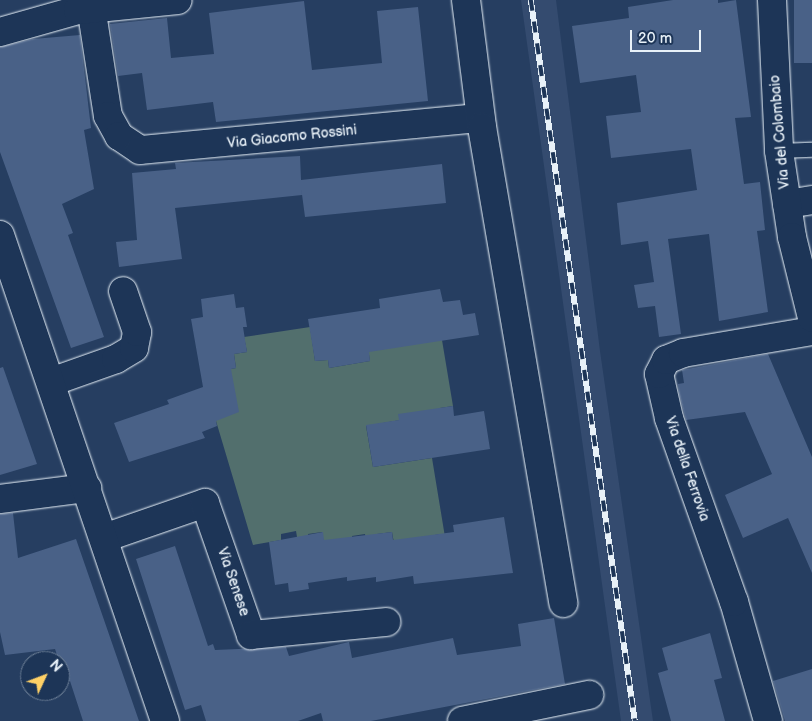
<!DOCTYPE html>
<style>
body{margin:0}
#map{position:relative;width:812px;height:721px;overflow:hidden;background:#263e61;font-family:"Balsamiq Sans",sans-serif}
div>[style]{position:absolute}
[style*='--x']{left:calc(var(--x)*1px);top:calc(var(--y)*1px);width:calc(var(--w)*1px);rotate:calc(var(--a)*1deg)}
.built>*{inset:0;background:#344b6f}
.green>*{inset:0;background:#526f6d}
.building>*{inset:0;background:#496187;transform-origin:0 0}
.roads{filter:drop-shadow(0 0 1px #e8f1f8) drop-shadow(0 0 1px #e8f1f8)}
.service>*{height:14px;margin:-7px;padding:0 7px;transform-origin:7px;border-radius:7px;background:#1d3557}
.minor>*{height:28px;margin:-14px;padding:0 14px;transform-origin:14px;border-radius:14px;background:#1d3557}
.secondary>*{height:28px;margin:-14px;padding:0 14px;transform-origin:14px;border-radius:14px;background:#1d3557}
.rail>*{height:5.5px;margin-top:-2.75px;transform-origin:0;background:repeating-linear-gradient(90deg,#1d3557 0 11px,#e8f1f8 0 22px);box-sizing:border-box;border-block:1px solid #e8f1f8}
span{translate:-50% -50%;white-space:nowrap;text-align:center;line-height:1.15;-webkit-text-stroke:4.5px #1d3557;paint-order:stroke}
.street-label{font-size:14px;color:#e8f1f8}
.north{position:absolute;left:20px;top:651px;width:50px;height:50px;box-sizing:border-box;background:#1d3557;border:1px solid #6e8097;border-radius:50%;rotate:47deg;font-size:14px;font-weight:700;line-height:20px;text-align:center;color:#e8f1f8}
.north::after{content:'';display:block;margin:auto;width:18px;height:22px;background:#ffd166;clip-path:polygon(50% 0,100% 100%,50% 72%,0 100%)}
.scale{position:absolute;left:630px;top:30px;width:71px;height:22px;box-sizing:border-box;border:2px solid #e8f1f8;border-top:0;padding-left:6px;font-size:15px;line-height:18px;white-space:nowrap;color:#e8f1f8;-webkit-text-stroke:4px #1d3557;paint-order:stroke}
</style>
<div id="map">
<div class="built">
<div style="clip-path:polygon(521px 0,556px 0,600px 351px,653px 721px,621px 721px)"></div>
</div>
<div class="green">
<div style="clip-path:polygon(310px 327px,315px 361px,328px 360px,329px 368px,370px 361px,368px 348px,442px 340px,453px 406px,440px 408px,440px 413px,366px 426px,373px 467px,432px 458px,445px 537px,440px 534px,394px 543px,392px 532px,377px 534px,366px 542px,365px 534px,352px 536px,352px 540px,324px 544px,322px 532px,308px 534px,309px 541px,298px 543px,296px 531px,281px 534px,281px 540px,253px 545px,216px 421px,231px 369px,236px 368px,234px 354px,247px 352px,244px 337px)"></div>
</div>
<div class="building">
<div style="clip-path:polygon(673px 0,718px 0,718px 3px,736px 0,751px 117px,735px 118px,744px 184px,760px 182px,765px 230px,757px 231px,768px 312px,719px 321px,709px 234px,668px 239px,681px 334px,659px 337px,655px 306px,638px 308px,634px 285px,654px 282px,648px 241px,621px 245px,617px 203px,697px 190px,691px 149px,611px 158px,606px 116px,641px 112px,636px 75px,580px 83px,572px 26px,629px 18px,628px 7px)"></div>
<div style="left:794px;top:0;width:18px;height:63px"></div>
<div style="clip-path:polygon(304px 1px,312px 70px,382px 63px,377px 11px,418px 7px,428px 101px,216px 122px,213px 102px,147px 110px,142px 73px,118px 76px,110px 24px,167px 18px,171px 58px,214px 54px,209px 13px)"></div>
<div style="clip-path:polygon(80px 35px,91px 128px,84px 130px,94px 189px,62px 204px,73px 233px,68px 235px,104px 337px,71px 348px,0 152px,0 47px,33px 39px)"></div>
<div style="clip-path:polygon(300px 156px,301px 180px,442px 164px,446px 203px,305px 217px,301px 187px,302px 195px,175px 208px,182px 259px,119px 267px,116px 242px,137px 240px,132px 173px,176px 169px,175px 163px)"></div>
<div style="clip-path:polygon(440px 289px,443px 302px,460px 300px,463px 315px,475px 313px,479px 335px,369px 352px,370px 361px,329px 368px,328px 360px,315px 361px,308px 319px,380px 308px,379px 299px)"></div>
<div style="clip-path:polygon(234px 294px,236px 308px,244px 307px,247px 327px,243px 327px,247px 352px,234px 354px,236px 368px,231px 369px,239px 412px,216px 421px,217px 426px,202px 432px,205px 438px,129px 462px,114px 423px,169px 404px,167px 400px,203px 387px,191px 319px,203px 317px,201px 299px)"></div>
<div style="clip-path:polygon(768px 354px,812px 457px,812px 573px,788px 518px,743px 538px,725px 495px,772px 474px,745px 412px,686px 420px,679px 393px,678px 384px,684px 383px,682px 370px)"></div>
<div style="clip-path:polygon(3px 367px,37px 464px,0 475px,0 368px)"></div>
<div style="clip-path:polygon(453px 406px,454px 416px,484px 411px,490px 449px,373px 467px,366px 425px,399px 420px,398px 414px)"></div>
<div style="clip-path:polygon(13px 513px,18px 558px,76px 539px,139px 721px,83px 721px,70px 681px,66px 682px,55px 649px,5px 655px,0 632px,0 514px)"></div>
<div style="clip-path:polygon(504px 517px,513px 573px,414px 584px,413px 576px,376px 582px,376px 577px,347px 581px,347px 577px,308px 583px,309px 589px,289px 592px,288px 583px,275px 585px,269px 542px,323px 532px,324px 540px,392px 532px,393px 540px,454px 532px,453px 525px)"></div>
<div style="clip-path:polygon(175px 546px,208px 646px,213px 644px,215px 650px,286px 647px,289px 656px,349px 642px,352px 658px,453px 638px,457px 655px,521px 646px,518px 624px,554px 618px,565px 684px,371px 721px,323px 721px,321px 713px,298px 721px,206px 721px,201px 705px,185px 710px,136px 559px)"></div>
<div style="clip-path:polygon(710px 633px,722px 678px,714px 680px,725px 721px,671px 721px,658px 673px,668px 670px,662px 648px)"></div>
<div style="clip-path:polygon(812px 669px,812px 721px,785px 721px,773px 681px)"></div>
</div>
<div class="roads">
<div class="service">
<div style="--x:779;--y:151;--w:33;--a:-2"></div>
</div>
<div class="minor">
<div style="--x:90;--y:0;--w:117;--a:81.2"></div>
<div style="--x:108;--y:116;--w:23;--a:61"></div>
<div style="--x:119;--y:136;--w:25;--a:34"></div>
<div style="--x:140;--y:150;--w:342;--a:-5.4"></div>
<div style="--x:466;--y:0;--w:128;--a:82.8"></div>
<div style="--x:482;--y:127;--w:483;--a:80.3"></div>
<div style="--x:0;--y:32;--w:81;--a:-15.8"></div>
<div style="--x:78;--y:10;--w:100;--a:-5.7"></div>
<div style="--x:787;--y:204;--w:25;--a:-9"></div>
<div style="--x:51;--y:382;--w:69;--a:-19.5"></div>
<div style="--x:116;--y:359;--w:21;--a:-31"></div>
<div style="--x:134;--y:348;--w:16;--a:-79"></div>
<div style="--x:137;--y:332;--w:43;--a:-108.9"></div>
<div style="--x:0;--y:499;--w:88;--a:-7.2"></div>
<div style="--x:104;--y:538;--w:107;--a:-19.1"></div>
<div style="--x:205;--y:503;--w:140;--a:70.8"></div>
<div style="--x:251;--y:635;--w:136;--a:-5.5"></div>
<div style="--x:462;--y:721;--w:130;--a:-11.6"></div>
<div style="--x:768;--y:721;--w:124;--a:-105.9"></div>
<div style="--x:734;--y:602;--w:195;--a:-109.5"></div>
<div style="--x:669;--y:418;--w:45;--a:-102.8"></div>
<div style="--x:659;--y:374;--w:16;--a:-63"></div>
<div style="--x:666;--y:360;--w:18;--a:-22"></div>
<div style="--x:683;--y:353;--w:131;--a:-9.7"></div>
</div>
<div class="secondary">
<div style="--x:772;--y:0;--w:151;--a:87.3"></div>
<div style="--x:779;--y:151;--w:87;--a:81.4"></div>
<div style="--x:792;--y:237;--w:83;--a:76.1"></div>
<div style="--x:0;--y:235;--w:513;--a:71.25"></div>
</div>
</div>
<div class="rail">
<div style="--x:531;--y:0;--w:728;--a:81.79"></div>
</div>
<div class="street-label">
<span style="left:780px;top:132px;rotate:-95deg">Via del Colombaio</span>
<span style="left:292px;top:137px;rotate:-6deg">Via Giacomo Rossini</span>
<span style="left:687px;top:469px;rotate:71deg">Via della Ferrovia</span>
<span style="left:233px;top:582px;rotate:71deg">Via Senese</span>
</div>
<div class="north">N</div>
<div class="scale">20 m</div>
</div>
